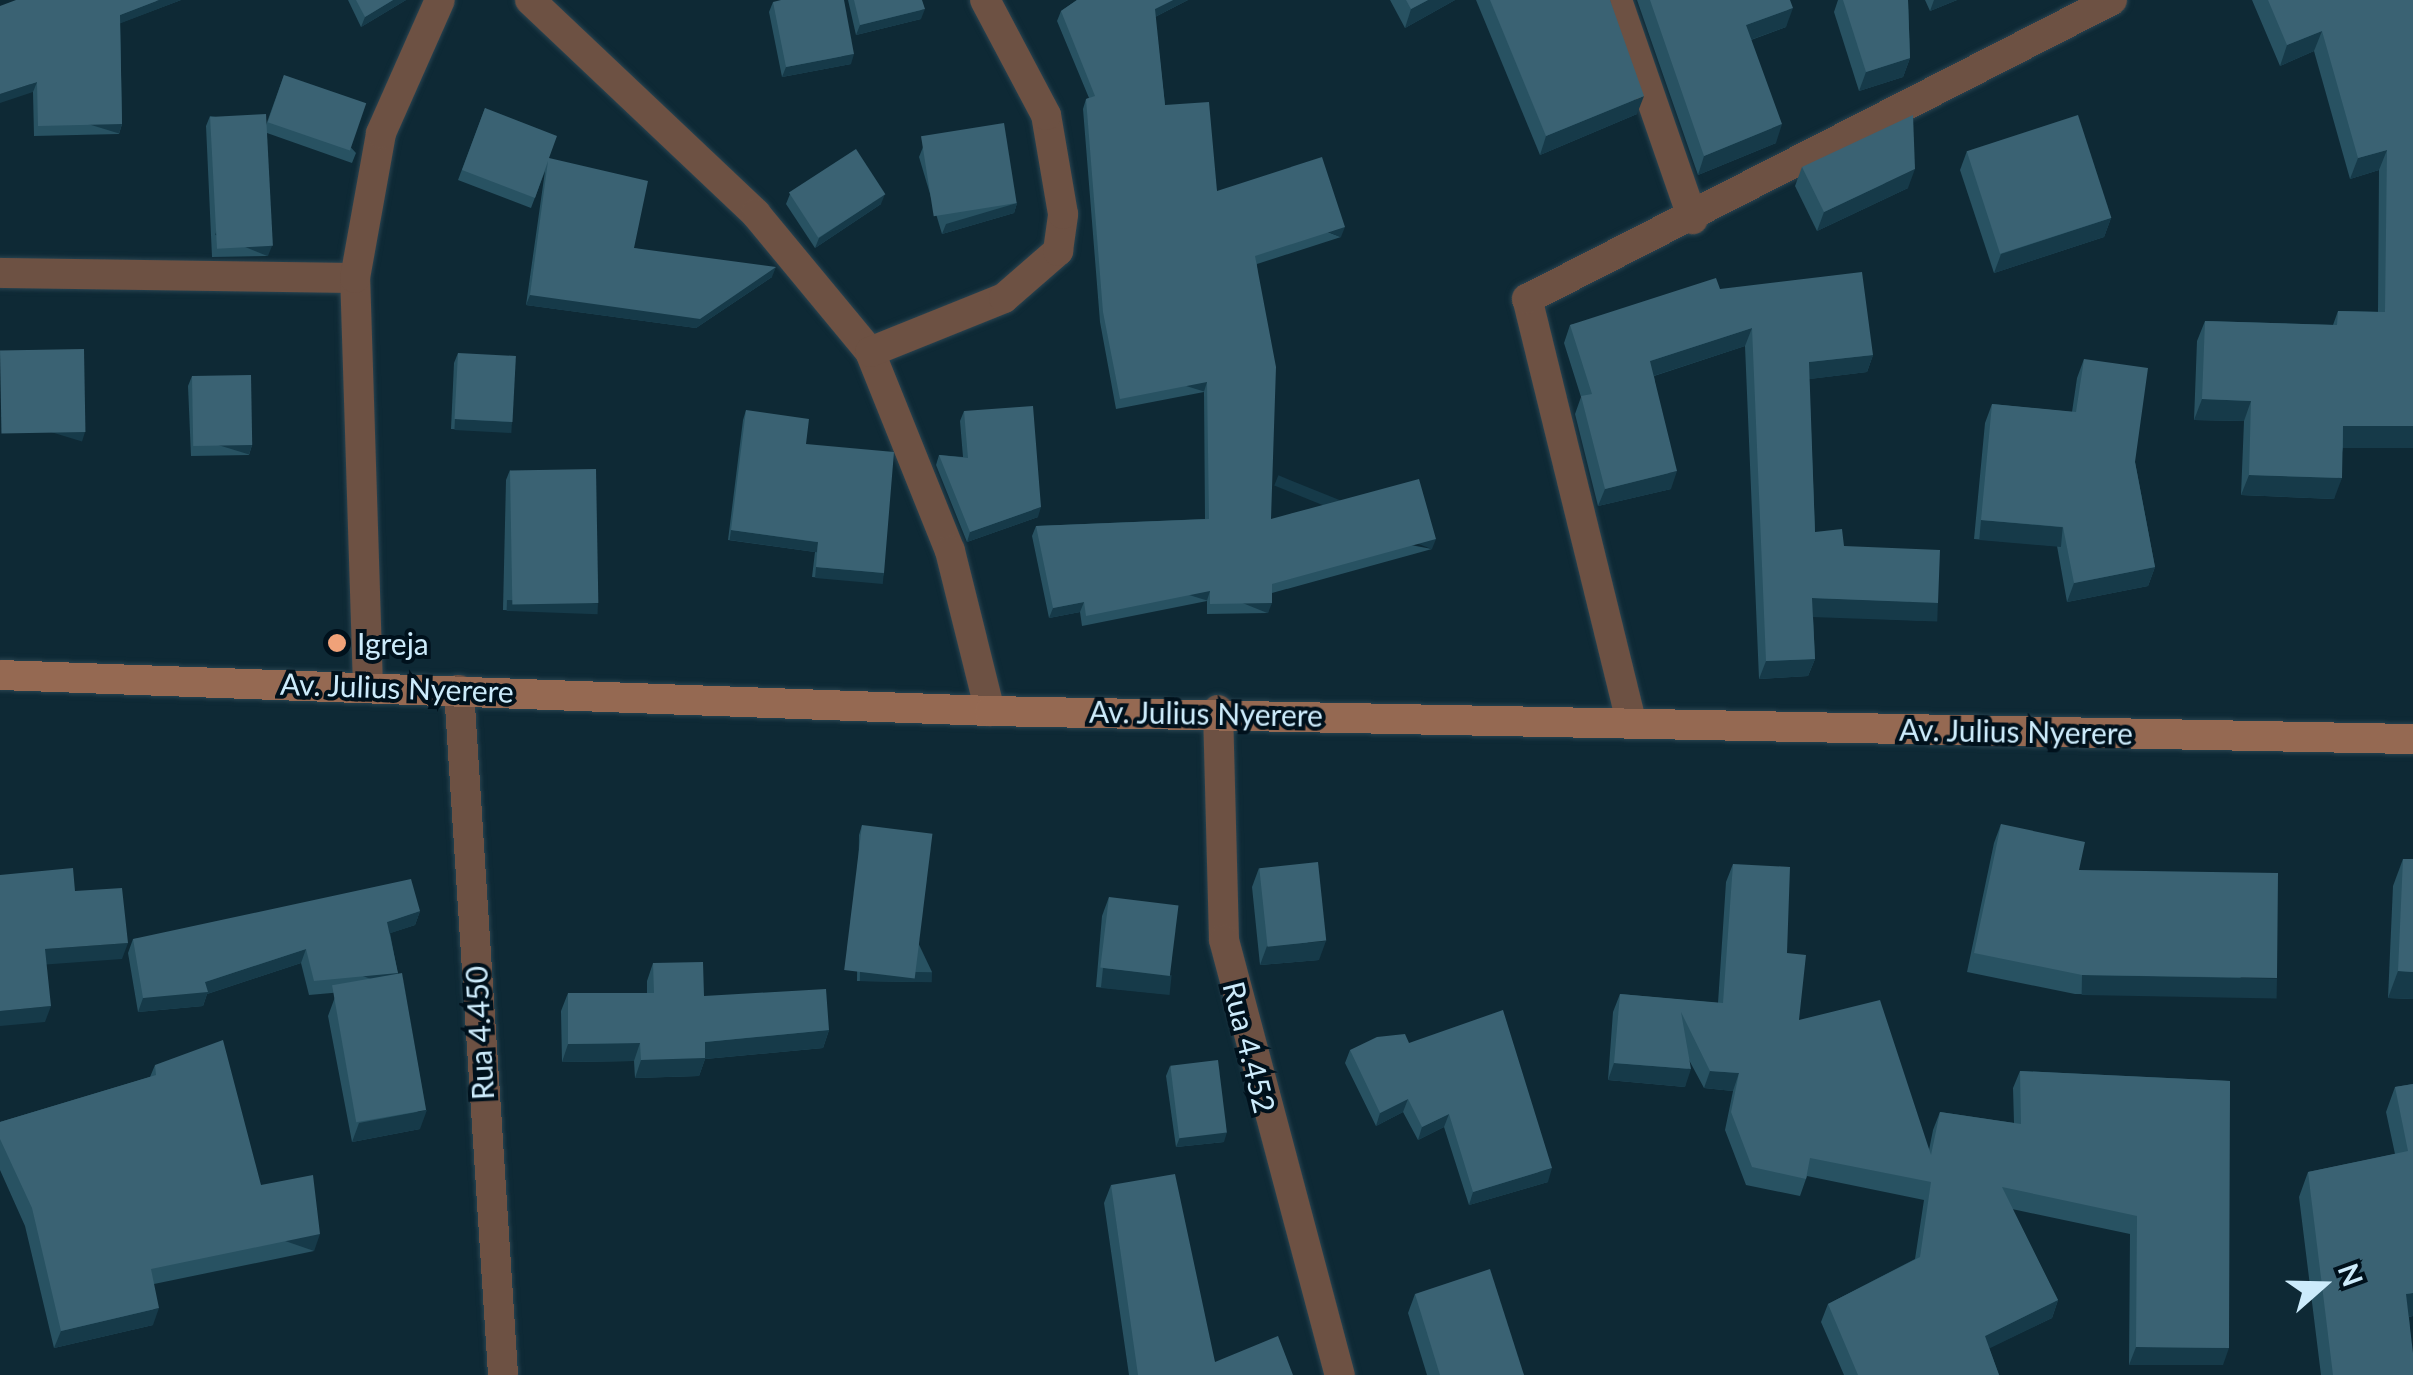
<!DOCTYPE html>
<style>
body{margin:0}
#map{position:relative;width:2413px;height:1375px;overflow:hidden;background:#0e2935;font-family:Lato,sans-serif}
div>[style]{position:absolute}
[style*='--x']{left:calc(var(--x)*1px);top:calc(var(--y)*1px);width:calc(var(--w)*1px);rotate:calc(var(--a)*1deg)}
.roads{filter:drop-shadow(0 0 2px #294451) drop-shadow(0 0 2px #294451)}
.street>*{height:30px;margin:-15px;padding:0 15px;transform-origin:15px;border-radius:15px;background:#6d5143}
.secondary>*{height:30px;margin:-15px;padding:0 15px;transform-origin:15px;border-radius:15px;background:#956952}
.wall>*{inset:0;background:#285262}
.shaded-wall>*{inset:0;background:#163a49;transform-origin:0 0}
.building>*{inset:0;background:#3a6273;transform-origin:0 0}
.dots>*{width:28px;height:28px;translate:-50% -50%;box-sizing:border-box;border:5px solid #00111c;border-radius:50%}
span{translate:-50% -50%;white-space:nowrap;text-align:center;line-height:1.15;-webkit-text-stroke:8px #00111c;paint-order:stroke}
.poi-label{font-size:30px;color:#ccebfb}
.left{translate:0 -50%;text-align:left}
.street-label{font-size:30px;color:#ccebfb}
.north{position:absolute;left:2273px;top:1235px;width:100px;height:100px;-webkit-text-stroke:8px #00111c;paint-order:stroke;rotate:70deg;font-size:28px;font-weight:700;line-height:40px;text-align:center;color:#ccebfb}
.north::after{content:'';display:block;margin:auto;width:35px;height:45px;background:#ccebfb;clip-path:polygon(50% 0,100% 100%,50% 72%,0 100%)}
</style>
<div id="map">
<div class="roads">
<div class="street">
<div style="--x:530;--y:0;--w:311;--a:43.4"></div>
<div style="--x:756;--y:214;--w:179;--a:50.4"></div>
<div style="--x:870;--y:352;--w:214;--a:68.1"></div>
<div style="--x:950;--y:551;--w:165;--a:76"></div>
<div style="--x:1617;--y:0;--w:232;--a:70.9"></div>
<div style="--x:0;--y:273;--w:355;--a:0.8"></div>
<div style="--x:870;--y:352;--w:144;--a:-21.9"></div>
<div style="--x:1004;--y:298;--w:72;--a:-41"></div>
<div style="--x:1058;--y:251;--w:37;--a:-82"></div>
<div style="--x:1063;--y:214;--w:100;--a:-99.7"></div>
<div style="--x:1046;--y:115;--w:130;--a:-117.9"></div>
<div style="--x:368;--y:687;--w:409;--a:-91.8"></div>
<div style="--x:355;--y:278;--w:147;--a:-79.8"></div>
<div style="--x:381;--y:133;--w:145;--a:-66.1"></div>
<div style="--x:459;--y:690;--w:686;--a:86.32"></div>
<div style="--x:1218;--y:710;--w:230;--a:88.5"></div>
<div style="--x:1224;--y:940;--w:450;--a:75.1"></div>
<div style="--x:1631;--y:721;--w:435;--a:-103.8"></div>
<div style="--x:1527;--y:299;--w:657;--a:-27.07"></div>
</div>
<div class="secondary">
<div style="--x:0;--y:675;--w:991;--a:2.08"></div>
<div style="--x:990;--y:711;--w:1423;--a:1.13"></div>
</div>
</div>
<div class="wall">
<div style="clip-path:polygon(181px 0,120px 23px,122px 124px,119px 134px,34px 136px,33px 92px,0 6px)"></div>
<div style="clip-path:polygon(348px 0,406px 0,361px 27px)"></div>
<div style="clip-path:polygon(848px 0,922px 0,921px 19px,856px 35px)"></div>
<div style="clip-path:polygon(1077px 0,1188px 0,1155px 17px,1165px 105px,1217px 191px,1341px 237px,1257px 264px,1271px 519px,1432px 549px,1272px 593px,1268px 613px,1207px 614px,1207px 601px,1082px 626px,1080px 612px,1049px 618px,1032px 536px,1036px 526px,1205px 519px,1204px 392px,1116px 409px,1100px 322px,1083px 109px,1086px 99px,1089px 98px,1057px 21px,1061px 11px)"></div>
<div style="clip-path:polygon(1390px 0,1455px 0,1405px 28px)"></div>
<div style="clip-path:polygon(1476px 0,1610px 0,1637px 114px,1540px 155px)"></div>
<div style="clip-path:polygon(1637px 0,1790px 0,1786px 27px,1751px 40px,1776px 143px,1698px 175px)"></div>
<div style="clip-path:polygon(1838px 0,1908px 0,1910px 58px,1903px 77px,1859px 91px,1834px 12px)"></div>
<div style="clip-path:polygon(1925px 0,1957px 0,1930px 11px)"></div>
<div style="clip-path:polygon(2252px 0,2413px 0,2413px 447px,2343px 447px,2334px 499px,2241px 495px,2244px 421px,2194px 420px,2197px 341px,2205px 321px,2333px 325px,2338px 311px,2378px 312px,2379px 170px,2350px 179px,2314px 51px,2280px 66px)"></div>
<div style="clip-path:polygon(773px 2px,851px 64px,782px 77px,769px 12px)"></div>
<div style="clip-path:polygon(284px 75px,356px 153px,352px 163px,267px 133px,268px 256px,212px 257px,206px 126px,210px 116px,266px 125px)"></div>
<div style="clip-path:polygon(485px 108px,549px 158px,634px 248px,772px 277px,696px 328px,526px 305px,545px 171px,531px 208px,458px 180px)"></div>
<div style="clip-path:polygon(923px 147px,1017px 203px,1014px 213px,942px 234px,919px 157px)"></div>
<div style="clip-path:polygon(1967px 151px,2111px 218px,2104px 237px,1994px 273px,1960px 170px)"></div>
<div style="clip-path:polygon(1802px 167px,1908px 188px,1817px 231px,1795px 186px)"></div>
<div style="clip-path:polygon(790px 194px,881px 204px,815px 248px,786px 204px)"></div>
<div style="clip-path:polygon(1720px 289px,1873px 355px,1867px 372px,1809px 379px,1815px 532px,1844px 546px,1931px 621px,1813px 616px,1815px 659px,1808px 676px,1759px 679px,1745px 346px,1654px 376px,1671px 489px,1598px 506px,1575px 414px,1581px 397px,1564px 343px,1570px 325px)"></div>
<div style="clip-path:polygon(458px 353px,512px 422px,509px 432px,451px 429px,454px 363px)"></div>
<div style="clip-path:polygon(2084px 359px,2135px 462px,2155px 567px,2148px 586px,2067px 602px,2057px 546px,1974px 539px,1985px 423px,1992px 404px,2072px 412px,2077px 378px)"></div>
<div style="clip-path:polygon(192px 376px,252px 445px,249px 455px,191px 456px,188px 386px)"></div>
<div style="clip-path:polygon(746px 410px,806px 444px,884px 573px,881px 583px,812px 577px,815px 552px,728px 540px,743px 420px)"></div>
<div style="clip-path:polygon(964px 411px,1038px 517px,967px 542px,936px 465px,939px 455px,963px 457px,960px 421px)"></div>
<div style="clip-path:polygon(510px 470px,594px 613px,503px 610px,506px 480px)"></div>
<div style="clip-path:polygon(2001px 824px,2079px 870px,2270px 997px,2075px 994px,1967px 972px,1994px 843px)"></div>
<div style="clip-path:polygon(862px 825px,932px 972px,929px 982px,857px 981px,859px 835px)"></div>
<div style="clip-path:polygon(2403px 859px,2413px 859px,2413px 999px,2388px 998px,2393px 886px)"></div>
<div style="clip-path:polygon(1733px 864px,1787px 953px,1799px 1020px,1929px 1150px,1933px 1130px,1940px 1112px,2014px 1123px,2013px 1088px,2020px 1071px,2230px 1081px,2223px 1365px,2129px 1365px,2130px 1234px,2012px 1209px,2058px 1300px,2052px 1318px,1989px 1348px,1999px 1375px,1844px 1375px,1821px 1322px,1828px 1304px,1915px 1259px,1924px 1200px,1807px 1176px,1800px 1196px,1746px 1185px,1725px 1130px,1733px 1091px,1704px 1088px,1689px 1060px,1685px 1087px,1608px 1080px,1613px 1012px,1620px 994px,1718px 1003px,1726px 882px)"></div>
<div style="clip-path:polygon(1259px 868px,1319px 960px,1260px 965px,1252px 887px)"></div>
<div style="clip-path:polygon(1109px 897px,1165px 994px,1096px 987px,1102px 916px)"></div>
<div style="clip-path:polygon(420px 911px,415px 925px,390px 933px,398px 975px,420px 1129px,352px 1142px,328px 1016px,335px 997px,354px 991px,309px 995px,301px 963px,207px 994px,203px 1006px,138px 1012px,128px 953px,133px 939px)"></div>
<div style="clip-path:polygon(653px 963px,704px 996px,829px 1030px,823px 1048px,705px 1059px,699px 1076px,635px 1078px,634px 1061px,562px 1062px,561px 1011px,568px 993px,647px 993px,647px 981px)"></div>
<div style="clip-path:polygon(1409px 1043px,1548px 1182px,1469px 1205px,1444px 1127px,1418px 1140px,1403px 1112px,1376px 1126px,1345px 1063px,1350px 1050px)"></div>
<div style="clip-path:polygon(155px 1065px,261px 1185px,314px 1251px,154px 1284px,153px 1325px,54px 1348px,25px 1226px,0 1170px,0 1122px,150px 1077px)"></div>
<div style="clip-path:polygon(1170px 1066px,1224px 1142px,1176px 1147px,1166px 1076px)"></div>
<div style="clip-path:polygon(2413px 1084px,2413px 1316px,2409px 1317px,2413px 1375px,2321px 1375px,2299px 1197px,2308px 1172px,2395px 1154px,2386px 1112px,2395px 1087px)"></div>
<div style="clip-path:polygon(1111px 1185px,1215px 1362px,1293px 1375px,1129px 1375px,1104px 1203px)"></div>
<div style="clip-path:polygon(1415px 1294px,1524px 1375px,1427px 1375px,1408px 1313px)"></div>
</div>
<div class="shaded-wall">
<div style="clip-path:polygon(159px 0,181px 0,116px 25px,120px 15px)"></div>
<div style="clip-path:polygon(393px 0,406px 0,361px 27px,365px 17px)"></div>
<div style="clip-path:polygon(1173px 0,1188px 0,1151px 19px,1155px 9px)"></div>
<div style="clip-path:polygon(1428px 0,1455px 0,1405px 28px,1411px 9px)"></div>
<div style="clip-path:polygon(1934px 0,1957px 0,1930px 11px)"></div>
<div style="clip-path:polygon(1793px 8px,1786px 27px,1739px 44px,1746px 25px)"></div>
<div style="clip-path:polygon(925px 9px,921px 19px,856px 35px,860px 25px)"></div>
<div style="clip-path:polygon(2322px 31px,2314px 51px,2280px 66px,2287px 45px)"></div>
<div style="clip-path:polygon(854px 54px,851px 64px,782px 77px,786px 67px)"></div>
<div style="clip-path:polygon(1910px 58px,1903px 77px,1859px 91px,1866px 72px)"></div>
<div style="clip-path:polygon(37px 82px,33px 92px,0 103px,0 94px)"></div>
<div style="clip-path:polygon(1644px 96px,1637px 114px,1540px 155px,1546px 136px)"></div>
<div style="left:122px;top:124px;width:10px;height:84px;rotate:107deg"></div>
<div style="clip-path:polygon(1782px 124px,1776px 143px,1698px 175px,1704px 156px)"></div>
<div style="clip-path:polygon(2387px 150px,2379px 170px,2350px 179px,2358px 158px)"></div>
<div style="clip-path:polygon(1915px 169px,1908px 188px,1817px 231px,1824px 212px)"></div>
<div style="clip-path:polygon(885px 194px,881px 204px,815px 248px,819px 238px)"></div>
<div style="clip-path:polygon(1017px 203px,1014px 213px,942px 234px,946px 224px)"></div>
<div style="clip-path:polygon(2111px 218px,2104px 237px,1994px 273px,2001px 254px)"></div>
<div style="left:1345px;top:227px;width:11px;height:95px;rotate:112deg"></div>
<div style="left:272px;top:246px;width:11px;height:57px;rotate:112deg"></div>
<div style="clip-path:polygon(776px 267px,772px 277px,696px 328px,526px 305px,530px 295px)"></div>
<div style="clip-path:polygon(1752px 328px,1745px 346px,1644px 379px,1650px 361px)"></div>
<div style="clip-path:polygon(1873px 355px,1867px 372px,1802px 380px,1809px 362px)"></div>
<div style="left:1207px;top:382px;width:10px;height:89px;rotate:107deg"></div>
<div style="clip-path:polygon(2202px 399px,2251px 401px,2244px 421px,2194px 420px)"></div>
<div style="left:455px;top:419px;width:57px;height:11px;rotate:3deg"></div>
<div style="left:2343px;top:426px;width:70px;height:22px"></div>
<div style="left:85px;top:432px;width:10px;height:85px;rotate:107deg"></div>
<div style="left:252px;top:445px;width:10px;height:58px;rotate:107deg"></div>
<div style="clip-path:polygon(1677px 471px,1671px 489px,1598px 506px,1605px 489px)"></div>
<div style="clip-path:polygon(2249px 475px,2342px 478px,2334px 499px,2241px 495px)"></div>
<div style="clip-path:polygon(1041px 507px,1038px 517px,967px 542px,970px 532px)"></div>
<div style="left:1981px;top:520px;width:82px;height:20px;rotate:5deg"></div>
<div style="left:731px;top:530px;width:88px;height:10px;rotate:8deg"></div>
<div style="left:1436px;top:539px;width:11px;height:170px;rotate:112deg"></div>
<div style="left:816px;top:567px;width:68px;height:11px;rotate:5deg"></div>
<div style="clip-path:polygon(2155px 567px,2148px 586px,2067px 602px,2074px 583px)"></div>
<div style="left:1210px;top:591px;width:10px;height:126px;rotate:107deg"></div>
<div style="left:1812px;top:598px;width:126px;height:19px;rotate:2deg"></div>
<div style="left:507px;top:600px;width:91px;height:11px;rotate:2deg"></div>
<div style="clip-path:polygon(1084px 602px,1080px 612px,1049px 618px,1053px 608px)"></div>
<div style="left:1272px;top:603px;width:11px;height:62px;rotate:112deg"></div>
<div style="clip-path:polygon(1815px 659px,1808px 676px,1759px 679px,1766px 661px)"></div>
<div style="clip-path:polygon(420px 911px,415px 925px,382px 936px,387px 922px)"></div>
<div style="clip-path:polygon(1326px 941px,1319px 960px,1260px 965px,1267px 946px)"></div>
<div style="clip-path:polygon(128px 943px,122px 959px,39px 965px,45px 949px)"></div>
<div style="clip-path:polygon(306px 949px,301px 963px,207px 994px,203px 1006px,138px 1012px,143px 998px,205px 982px)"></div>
<div style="left:1103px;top:968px;width:69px;height:20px;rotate:6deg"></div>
<div style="left:860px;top:971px;width:72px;height:10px;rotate:1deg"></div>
<div style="clip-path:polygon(2398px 971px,2413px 972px,2413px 999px,2388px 998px)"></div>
<div style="left:398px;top:973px;width:15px;height:84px;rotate:110deg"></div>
<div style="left:2082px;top:975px;width:195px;height:20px;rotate:1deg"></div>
<div style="clip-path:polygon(51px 1006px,45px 1022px,0 1026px,0 1011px)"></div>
<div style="clip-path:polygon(829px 1030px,823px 1048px,705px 1059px,699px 1076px,635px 1078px,641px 1060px,705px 1042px)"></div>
<div style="clip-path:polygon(640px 1043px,634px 1061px,562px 1062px,568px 1044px)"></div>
<div style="clip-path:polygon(1614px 1063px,1691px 1069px,1685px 1087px,1608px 1080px)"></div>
<div style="clip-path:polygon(1710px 1071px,1739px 1073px,1733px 1091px,1704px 1088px)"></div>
<div style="clip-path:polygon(1408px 1099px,1403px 1112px,1376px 1126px,1380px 1113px)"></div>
<div style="clip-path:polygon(427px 1110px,420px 1129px,352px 1142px,359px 1123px)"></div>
<div style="clip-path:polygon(1449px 1114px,1444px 1127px,1418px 1140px,1422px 1127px)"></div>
<div style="clip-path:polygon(1227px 1132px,1224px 1142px,1176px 1147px,1180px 1137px)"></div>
<div style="clip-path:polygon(1552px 1168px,1548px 1182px,1469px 1205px,1473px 1192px)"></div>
<div style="left:320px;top:1234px;width:18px;height:173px;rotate:109deg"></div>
<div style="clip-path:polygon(2413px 1293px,2413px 1316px,2397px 1319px,2406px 1294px)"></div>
<div style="clip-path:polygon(2058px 1300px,2052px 1318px,1978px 1354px,1985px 1336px)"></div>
<div style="clip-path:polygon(159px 1308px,153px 1325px,54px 1348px,61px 1331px)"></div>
<div style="clip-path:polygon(2136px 1347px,2229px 1348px,2223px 1365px,2129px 1365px)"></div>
</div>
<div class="building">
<div style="clip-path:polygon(16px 0,159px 0,120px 15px,122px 124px,38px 126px,37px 82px,0 94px,0 6px)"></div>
<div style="clip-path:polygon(356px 0,393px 0,365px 17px)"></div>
<div style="clip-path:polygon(781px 0,844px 0,854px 54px,786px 67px,773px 2px)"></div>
<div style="clip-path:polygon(854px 0,922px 0,925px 9px,860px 25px)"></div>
<div style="clip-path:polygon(1077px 0,1173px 0,1155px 9px,1165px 105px,1209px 102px,1217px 191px,1322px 157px,1345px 227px,1255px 256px,1276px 367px,1271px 519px,1419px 479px,1436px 539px,1272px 584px,1272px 603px,1210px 604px,1210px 591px,1086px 616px,1084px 602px,1053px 608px,1036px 526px,1209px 519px,1207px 382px,1120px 399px,1103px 312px,1086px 99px,1095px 96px,1061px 11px)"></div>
<div style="clip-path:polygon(1406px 0,1428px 0,1411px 9px)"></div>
<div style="clip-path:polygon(1490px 0,1610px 0,1644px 96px,1546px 136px)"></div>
<div style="clip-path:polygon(1650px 0,1790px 0,1793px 8px,1746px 25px,1782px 124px,1704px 156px)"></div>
<div style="clip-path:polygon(1843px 0,1908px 0,1910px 58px,1866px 72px)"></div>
<div style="clip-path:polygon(2268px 0,2413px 0,2413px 426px,2343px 426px,2342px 478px,2249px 475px,2251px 401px,2202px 399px,2205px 321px,2337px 325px,2338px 311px,2385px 312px,2387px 150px,2358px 158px,2322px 31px,2287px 45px)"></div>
<div style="left:284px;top:75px;width:87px;height:50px;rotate:19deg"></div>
<div style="clip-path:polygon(485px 108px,557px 136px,549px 158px,648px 181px,634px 248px,776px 267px,700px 319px,530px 295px,548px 161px,535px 198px,462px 170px)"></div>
<div style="left:266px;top:114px;width:132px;height:56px;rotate:87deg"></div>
<div style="clip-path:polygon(1913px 115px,1915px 169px,1824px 212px,1802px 167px)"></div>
<div style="left:2078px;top:115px;width:108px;height:117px;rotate:72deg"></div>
<div style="left:1004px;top:123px;width:81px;height:84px;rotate:81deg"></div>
<div style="left:856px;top:149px;width:54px;height:80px;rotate:57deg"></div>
<div style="clip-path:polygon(1862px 272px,1873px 355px,1809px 362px,1815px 532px,1842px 529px,1844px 546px,1940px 550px,1938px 603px,1812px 598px,1815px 659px,1766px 661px,1752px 328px,1650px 361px,1677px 471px,1605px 489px,1581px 396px,1592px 394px,1570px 325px,1716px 278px,1720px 289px)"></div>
<div style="left:84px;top:349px;width:83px;height:84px;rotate:89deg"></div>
<div style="left:458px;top:353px;width:58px;height:66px;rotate:3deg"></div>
<div style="clip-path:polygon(2084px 359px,2148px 368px,2135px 462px,2155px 567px,2074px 583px,2063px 527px,1981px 520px,1992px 404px,2076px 412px)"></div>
<div style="left:251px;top:375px;width:70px;height:59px;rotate:89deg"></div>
<div style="clip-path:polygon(1033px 406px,1041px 507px,970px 532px,939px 455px,968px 458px,964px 411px)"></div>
<div style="clip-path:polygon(746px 410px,809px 419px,806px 444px,894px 452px,884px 573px,816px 567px,818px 542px,731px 530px)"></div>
<div style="left:596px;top:469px;width:134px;height:86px;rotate:89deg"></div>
<div style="clip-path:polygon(2001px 824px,2085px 842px,2079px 870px,2278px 873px,2277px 978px,2082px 975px,1974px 953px)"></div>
<div style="left:862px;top:825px;width:71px;height:146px;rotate:7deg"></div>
<div style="clip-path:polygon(2403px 859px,2413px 859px,2413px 972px,2398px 971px)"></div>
<div style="left:1318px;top:862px;width:79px;height:59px;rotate:84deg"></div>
<div style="clip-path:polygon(1733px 864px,1790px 867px,1787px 953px,1806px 955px,1799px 1020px,1880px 1000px,1931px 1155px,1940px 1112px,2021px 1124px,2020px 1071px,2230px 1081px,2229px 1348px,2136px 1347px,2137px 1216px,2002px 1187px,2058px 1300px,1985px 1336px,1999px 1375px,1858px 1375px,1828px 1304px,1920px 1257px,1931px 1182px,1810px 1158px,1806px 1179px,1752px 1167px,1731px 1112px,1739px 1073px,1710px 1071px,1681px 1012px,1691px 1069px,1614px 1063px,1620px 994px,1723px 1003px)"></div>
<div style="clip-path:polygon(73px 868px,75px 891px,122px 888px,128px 943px,45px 949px,51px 1006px,0 1011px,0 875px)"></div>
<div style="clip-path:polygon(411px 879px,420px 911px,387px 922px,398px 973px,314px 981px,306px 949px,205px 982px,208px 992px,143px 998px,133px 939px)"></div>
<div style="left:1109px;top:897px;width:70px;height:71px;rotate:7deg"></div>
<div style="clip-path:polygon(703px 962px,704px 996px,826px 989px,829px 1030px,705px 1042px,705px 1058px,641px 1060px,640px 1043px,568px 1044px,568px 993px,654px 993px,653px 963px)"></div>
<div style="left:402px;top:973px;width:139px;height:71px;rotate:80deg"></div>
<div style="clip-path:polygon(1503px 1010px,1552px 1168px,1473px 1192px,1449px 1114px,1422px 1127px,1408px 1099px,1380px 1113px,1350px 1050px,1377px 1037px,1405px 1034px,1409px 1043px)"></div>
<div style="clip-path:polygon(223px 1040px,261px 1185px,313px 1175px,320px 1234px,151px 1269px,159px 1308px,61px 1331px,32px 1208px,0 1139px,0 1122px,156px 1075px,155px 1065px)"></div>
<div style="left:1218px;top:1060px;width:73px;height:48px;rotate:83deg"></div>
<div style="clip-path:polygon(2413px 1084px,2413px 1293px,2406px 1294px,2413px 1353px,2413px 1375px,2333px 1375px,2308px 1172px,2408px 1151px,2395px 1087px)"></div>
<div style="clip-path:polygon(1175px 1174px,1215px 1362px,1278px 1336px,1293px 1375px,1138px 1375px,1111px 1185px)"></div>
<div style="clip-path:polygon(1490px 1269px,1524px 1375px,1440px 1375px,1415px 1294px)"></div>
</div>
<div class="dots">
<div style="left:337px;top:643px;background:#f0a279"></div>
</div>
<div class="poi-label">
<span class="left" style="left:357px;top:643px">Igreja</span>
</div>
<div class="street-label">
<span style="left:397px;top:687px;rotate:2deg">Av. Julius Nyerere</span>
<span style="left:1206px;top:713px;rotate:1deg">Av. Julius Nyerere</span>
<span style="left:2016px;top:731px;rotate:1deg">Av. Julius Nyerere</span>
<span style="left:479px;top:1033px;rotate:-93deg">Rua 4.450</span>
<span style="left:1250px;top:1047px;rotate:76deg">Rua 4.452</span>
</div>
<div class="north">N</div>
</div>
